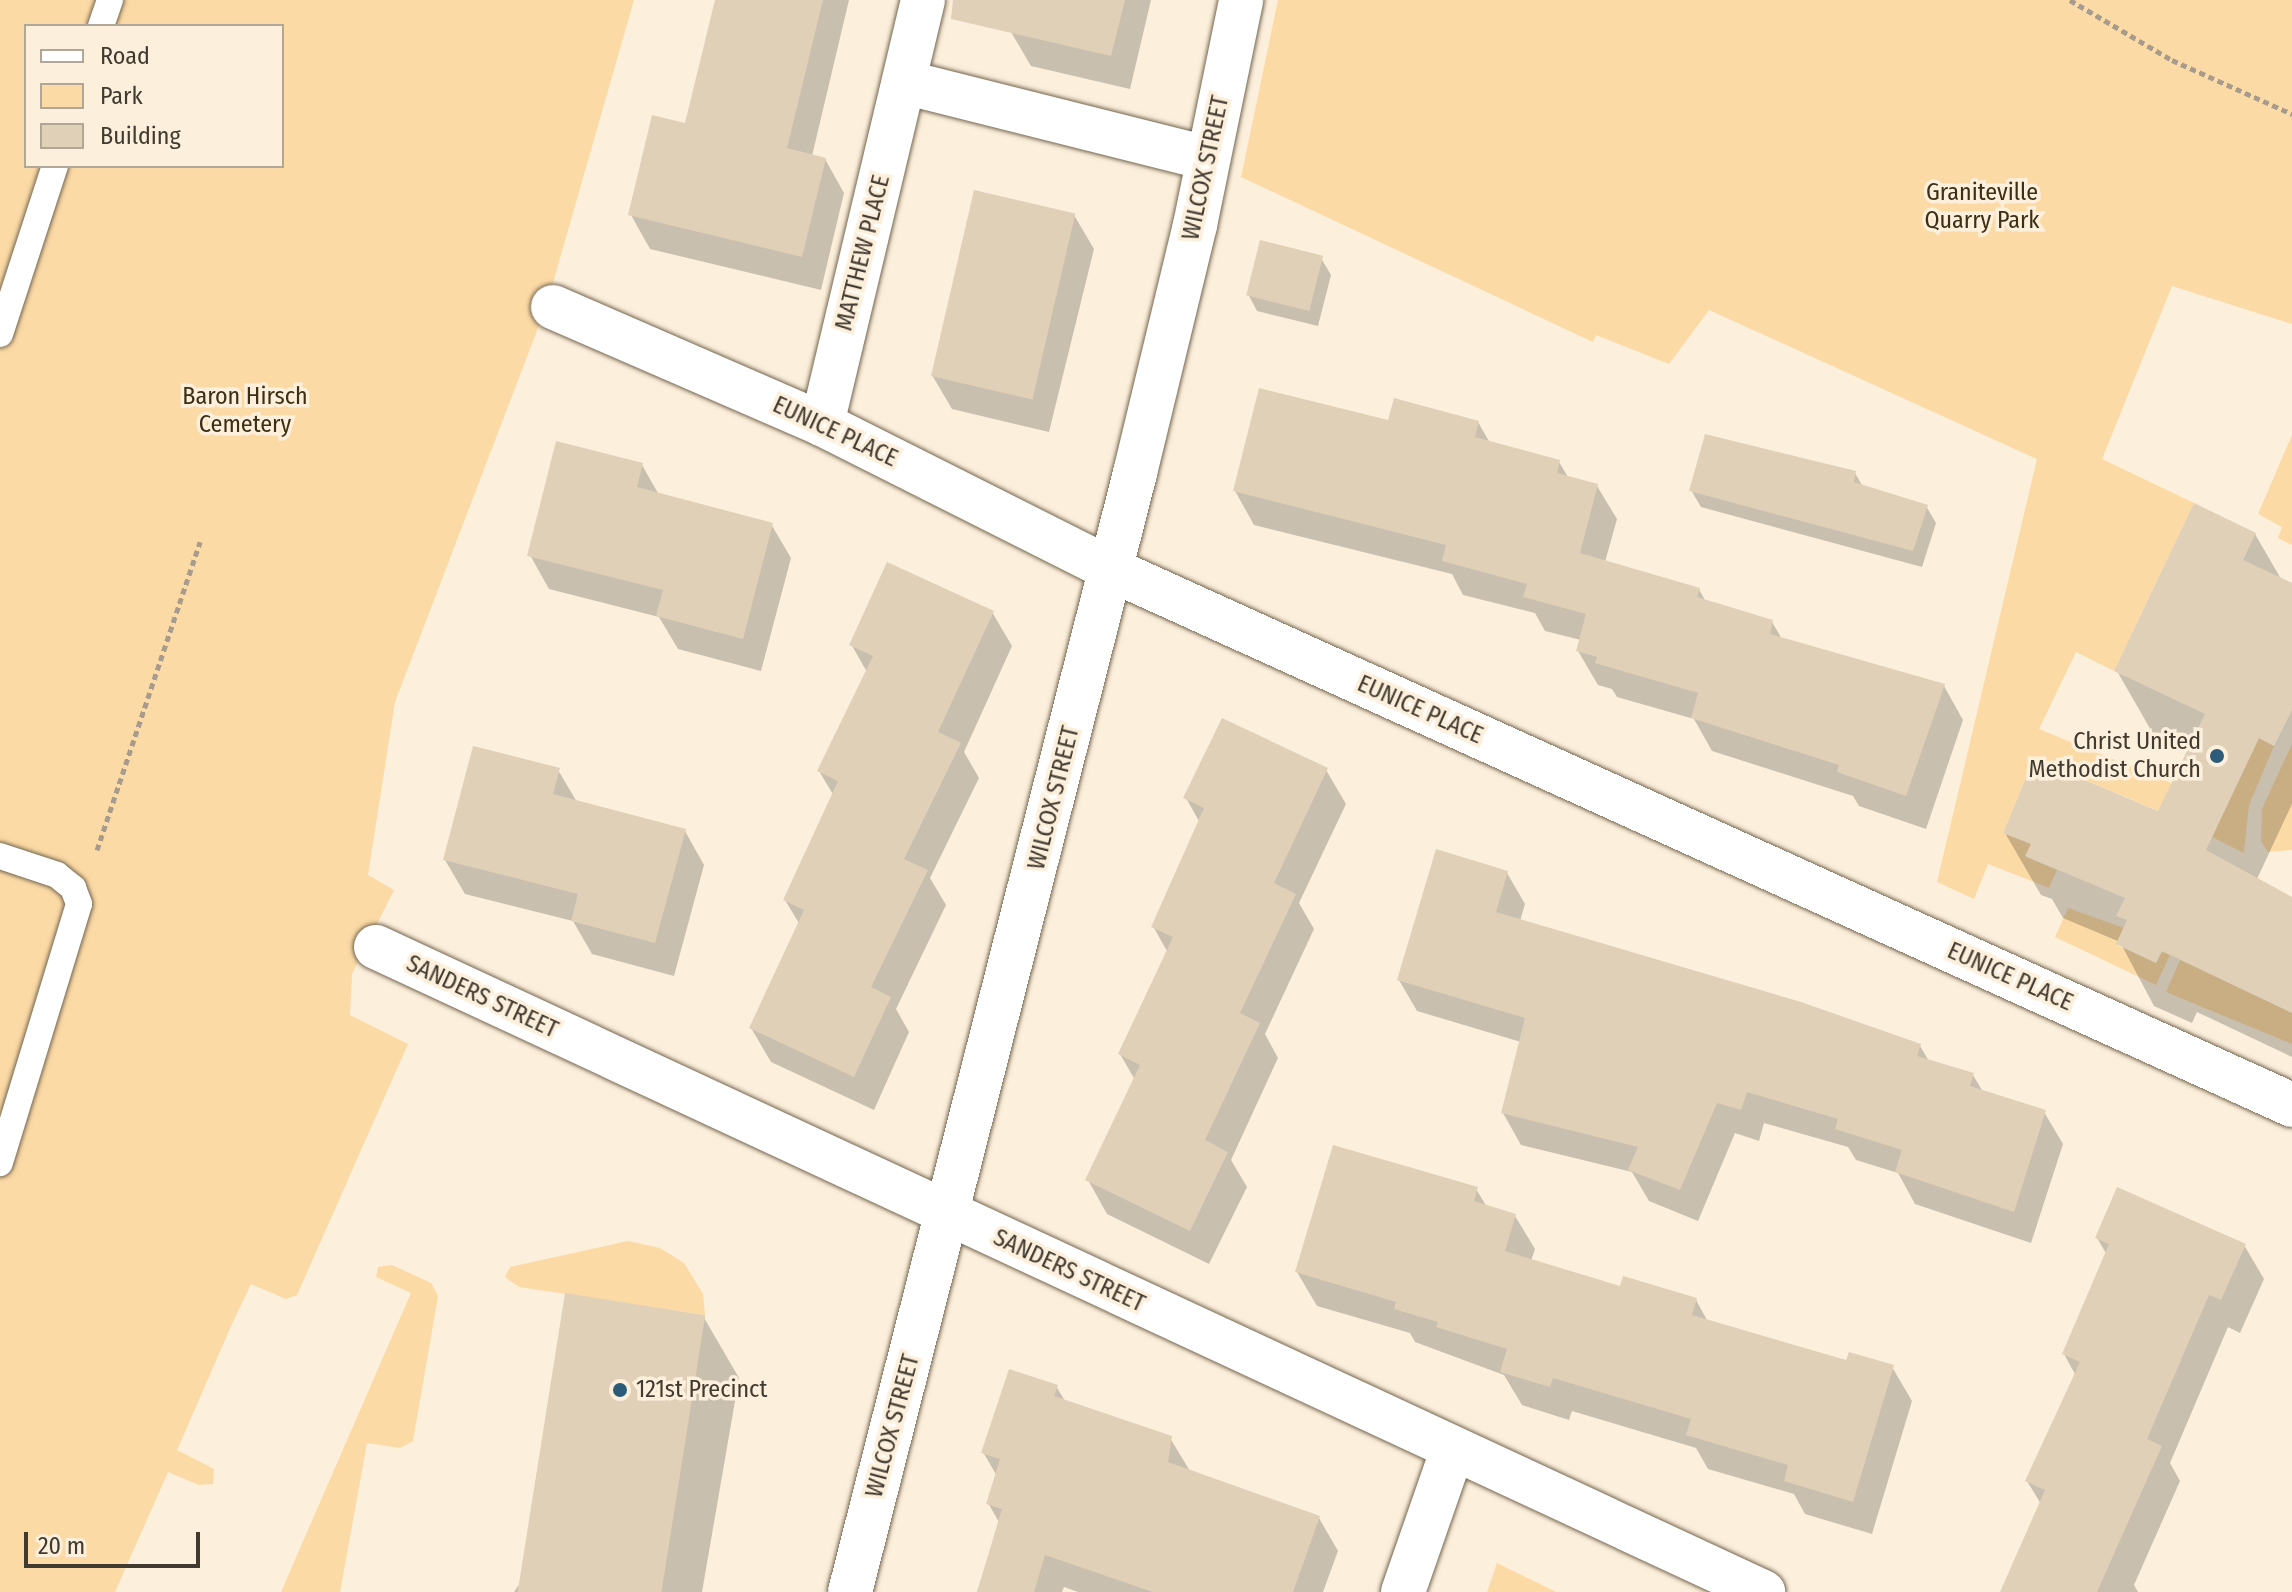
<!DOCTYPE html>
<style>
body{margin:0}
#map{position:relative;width:2292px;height:1592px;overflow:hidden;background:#fcefdb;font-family:"Fira Sans Condensed",sans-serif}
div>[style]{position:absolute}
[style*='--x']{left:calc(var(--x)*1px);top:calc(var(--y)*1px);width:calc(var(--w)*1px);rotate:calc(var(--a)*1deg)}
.green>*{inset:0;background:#fcdaa5}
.shadow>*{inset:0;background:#0003}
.building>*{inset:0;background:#e1d0b8;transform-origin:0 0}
.path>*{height:5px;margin-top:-2.5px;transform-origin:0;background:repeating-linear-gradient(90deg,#a69b8c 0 6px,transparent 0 10px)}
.roads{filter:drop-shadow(0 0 2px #746550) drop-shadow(0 0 2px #746550)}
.lane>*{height:26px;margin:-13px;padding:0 13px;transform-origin:13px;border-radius:13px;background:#fff}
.street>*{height:44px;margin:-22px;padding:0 22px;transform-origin:22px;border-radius:22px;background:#fff}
.dots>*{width:22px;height:22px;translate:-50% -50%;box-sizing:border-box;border:4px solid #fcefdb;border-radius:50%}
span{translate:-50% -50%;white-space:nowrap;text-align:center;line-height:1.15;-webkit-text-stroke:7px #fcefdb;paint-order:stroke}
.street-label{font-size:24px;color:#413a30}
.park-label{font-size:24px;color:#3e2e13}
.poi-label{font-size:24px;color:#413a30}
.right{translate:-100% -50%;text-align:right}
.left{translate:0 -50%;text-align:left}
.legend{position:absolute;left:24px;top:24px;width:260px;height:144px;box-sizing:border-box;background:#fcefdb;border:2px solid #b1a797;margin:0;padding:10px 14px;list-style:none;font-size:24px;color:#413a30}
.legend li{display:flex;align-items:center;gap:16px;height:40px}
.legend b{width:40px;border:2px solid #b1a797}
.scale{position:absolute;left:24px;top:1532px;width:176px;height:36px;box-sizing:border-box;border:4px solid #413a30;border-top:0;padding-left:10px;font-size:24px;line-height:28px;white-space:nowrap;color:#413a30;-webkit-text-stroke:6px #fcefdb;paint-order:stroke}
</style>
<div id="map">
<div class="green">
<div style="clip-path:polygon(evenodd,0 0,634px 0,546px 307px,395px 702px,368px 875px,394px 890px,352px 974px,350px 1015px,408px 1044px,297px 1295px,286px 1299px,251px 1284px,232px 1324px,177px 1450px,214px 1469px,213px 1484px,199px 1485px,168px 1472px,115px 1592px,0 1592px,0 0,26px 26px,282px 26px,282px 166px,26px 166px,26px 26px)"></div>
<div style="clip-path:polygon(1278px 0,2292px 0,2292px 324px,2172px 286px,2102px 459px,2194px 503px,2114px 671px,2076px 652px,2039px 729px,2172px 783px,2159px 811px,2054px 767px,2048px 781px,2028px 773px,2003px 833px,2031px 844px,2026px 857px,2057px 870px,2049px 888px,1988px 864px,1974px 899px,1937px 882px,2037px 459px,1709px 310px,1669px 364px,1596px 335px,1593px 342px,1241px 177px)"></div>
<div style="clip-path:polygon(2292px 435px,2292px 545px,2278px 538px,2282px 527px,2258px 514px)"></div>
<div style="clip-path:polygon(2259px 738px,2274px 746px,2249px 805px,2244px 853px,2212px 837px)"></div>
<div style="clip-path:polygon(2292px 744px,2292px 850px,2268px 852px,2261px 841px,2262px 809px)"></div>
<div style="clip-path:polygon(2068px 908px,2124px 928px,2117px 945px,2156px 963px,2162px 952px,2170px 955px,2156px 985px,2055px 937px)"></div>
<div style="clip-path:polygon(2180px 960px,2292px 1013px,2292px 1044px,2166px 992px)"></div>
<div style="clip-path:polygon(628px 1241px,660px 1248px,684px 1263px,703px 1294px,705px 1315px,519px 1287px,505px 1277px,510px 1267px)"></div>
<div style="clip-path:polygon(392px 1265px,431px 1283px,438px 1296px,413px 1441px,400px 1448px,367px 1443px,340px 1592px,281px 1592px,411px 1293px,376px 1277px,378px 1267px)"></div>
<div style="clip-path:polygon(1497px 1563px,1556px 1592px,1487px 1592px)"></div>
</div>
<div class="shadow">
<div style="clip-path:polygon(716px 0,849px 0,812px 156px,825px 159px,844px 193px,821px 290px,650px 249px,631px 215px,686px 125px)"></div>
<div style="clip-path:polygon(1019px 0,1151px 0,1130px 89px,1031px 66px,1011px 32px)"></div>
<div style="clip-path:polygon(1074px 215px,1094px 249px,1049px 432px,952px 409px,932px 375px)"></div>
<div style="clip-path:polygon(1321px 258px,1331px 275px,1318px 326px,1257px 311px,1248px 294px)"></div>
<div style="clip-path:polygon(1478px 422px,1490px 443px,1559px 462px,1568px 477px,1597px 486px,1617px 519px,1605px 562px,1699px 589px,1706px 602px,1772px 622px,1782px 639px,1944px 686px,1963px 720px,1926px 829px,1859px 806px,1853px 796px,1712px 751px,1694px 719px,1617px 697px,1612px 689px,1598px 685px,1578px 651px,1581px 640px,1545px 631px,1535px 613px,1463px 595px,1452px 574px,1254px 525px,1235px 491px,1389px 423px)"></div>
<div style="clip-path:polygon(642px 465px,659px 495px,771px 524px,791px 558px,761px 671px,678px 649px,659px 617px,549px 589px,530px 555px)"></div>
<div style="clip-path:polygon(1855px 473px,1863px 487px,1926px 506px,1936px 523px,1922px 567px,1701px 507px,1691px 490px)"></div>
<div style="clip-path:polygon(2255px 534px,2281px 579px,2292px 585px,2292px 804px,2257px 879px,2292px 898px,2292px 1057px,2197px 1012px,2192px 1023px,2154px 1006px,2120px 942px,2063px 918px,2052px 899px,2041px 895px,2005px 833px,2049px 783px,2159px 814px,2190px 750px,2152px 732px,2117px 671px)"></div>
<div style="clip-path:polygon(992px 612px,1012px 646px,964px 752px,979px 778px,930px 878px,946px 905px,896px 1009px,909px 1032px,874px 1110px,771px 1062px,751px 1028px,800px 925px,785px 900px,834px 796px,819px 771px,867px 672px,851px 644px)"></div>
<div style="clip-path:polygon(558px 770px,577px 802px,685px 831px,704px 865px,674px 976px,592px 954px,573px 921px,465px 894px,445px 860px)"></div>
<div style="clip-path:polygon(1326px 770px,1346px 804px,1299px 903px,1314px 929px,1265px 1034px,1278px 1058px,1231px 1160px,1247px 1187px,1209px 1264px,1107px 1214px,1088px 1180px,1135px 1080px,1120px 1054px,1168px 953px,1153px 926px,1200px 823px,1186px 798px)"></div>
<div style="clip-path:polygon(1507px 873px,1525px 904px,1520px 921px,1920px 1046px,1929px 1061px,1973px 1075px,1983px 1092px,2044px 1112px,2063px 1144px,2031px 1243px,1915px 1204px,1898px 1173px,1856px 1160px,1848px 1147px,1764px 1123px,1759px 1141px,1735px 1133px,1698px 1221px,1649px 1201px,1632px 1172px,1521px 1145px,1503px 1113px,1521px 1042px,1417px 1011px,1399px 980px)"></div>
<div style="clip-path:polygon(1476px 1189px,1487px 1207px,1515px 1216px,1535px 1249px,1531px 1261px,1622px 1289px,1696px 1300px,1708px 1322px,1848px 1363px,1892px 1367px,1912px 1401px,1872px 1534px,1805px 1514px,1794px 1494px,1708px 1469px,1696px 1448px,1572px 1411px,1569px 1420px,1522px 1405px,1504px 1375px,1415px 1342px,1410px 1333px,1317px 1306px,1297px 1272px)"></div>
<div style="clip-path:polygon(2097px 1238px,2244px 1245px,2264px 1279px,2240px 1333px,2228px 1327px,2170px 1463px,2180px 1481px,2134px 1585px,2138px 1592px,2002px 1592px,2041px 1504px,2027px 1481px,2076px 1376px,2064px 1354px,2107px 1255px)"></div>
<div style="clip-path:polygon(703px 1316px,739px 1378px,702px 1592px,514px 1592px)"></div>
<div style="clip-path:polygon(1056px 1386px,1065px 1401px,1170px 1438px,1190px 1471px,1319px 1518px,1338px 1551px,1323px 1592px,1078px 1592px,1064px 1587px,1062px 1592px,977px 1592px,1000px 1524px,988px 1503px,997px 1476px,983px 1452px)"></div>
</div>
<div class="building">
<div style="clip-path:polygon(715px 0,823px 0,787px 148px,826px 158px,802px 257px,628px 215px,652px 115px,685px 123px)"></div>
<div style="clip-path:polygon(953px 0,1125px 0,1111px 56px,951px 19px)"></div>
<div style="left:974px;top:190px;width:104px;height:191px;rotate:13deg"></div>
<div style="left:1260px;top:240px;width:65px;height:57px;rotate:14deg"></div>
<div style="clip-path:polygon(1259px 388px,1388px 420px,1394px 398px,1479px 421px,1475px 437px,1560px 460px,1557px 473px,1598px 484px,1580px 553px,1700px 588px,1697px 597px,1773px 620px,1770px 634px,1945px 684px,1906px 796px,1837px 772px,1839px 765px,1691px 718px,1698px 693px,1595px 663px,1597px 657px,1576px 651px,1586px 614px,1523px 597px,1527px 584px,1442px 561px,1446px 545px,1233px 491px)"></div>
<div style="clip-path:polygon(1705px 434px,1856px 471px,1854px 482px,1928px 505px,1913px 551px,1689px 491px)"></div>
<div style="clip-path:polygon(556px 441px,643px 463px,637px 487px,773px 523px,743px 639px,656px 616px,663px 590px,527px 556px)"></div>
<div style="clip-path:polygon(2194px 503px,2256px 533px,2243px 560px,2292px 583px,2292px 710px,2274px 746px,2259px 738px,2206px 850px,2292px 897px,2292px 1013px,2162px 951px,2156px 963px,2116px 944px,2127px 920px,2116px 916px,2125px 898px,2025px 856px,2031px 844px,2003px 833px,2028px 773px,2048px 781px,2054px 767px,2158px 811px,2205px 714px,2114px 671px)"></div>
<div style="clip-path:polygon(887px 562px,994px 611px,938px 732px,961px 743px,904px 859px,928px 870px,871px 987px,891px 997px,854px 1077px,749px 1028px,804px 910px,783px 900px,838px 781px,817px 771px,873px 656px,849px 645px)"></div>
<div style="clip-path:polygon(1222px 718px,1328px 768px,1274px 883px,1296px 894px,1240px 1013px,1260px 1023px,1205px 1140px,1228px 1152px,1190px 1231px,1085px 1180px,1140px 1065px,1118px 1054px,1173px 937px,1151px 927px,1204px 808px,1183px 798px)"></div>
<div style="clip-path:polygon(473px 746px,560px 768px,553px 794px,686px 829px,655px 943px,571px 921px,578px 894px,443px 860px)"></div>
<div style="clip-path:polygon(1436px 849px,1508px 871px,1496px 912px,1801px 1002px,1921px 1044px,1917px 1056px,1974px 1073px,1970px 1086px,2046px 1110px,2014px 1212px,1895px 1172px,1902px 1150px,1835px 1129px,1838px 1119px,1747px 1092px,1741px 1110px,1717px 1103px,1680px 1190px,1628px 1170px,1638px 1147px,1501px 1113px,1525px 1018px,1397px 980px)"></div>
<div style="clip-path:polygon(1333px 1145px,1478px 1187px,1474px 1201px,1516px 1214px,1505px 1251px,1620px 1286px,1623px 1276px,1697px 1298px,1692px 1315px,1846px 1360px,1849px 1352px,1894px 1365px,1853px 1502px,1784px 1481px,1788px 1465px,1686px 1435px,1691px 1419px,1553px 1378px,1550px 1387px,1500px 1372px,1507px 1349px,1436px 1327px,1438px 1322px,1394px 1309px,1396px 1302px,1295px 1272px)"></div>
<div style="clip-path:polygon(2117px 1187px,2246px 1244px,2221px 1300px,2209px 1295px,2147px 1439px,2162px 1446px,2097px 1592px,2000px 1592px,2045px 1490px,2025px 1481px,2080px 1362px,2062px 1354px,2109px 1244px,2095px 1238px)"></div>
<div style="left:565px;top:1293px;width:142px;height:303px;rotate:9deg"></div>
<div style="clip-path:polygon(1009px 1369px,1058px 1385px,1054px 1396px,1172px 1436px,1168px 1462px,1320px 1516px,1293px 1592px,1153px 1592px,1045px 1555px,1034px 1592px,977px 1592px,1002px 1509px,986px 1504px,1000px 1459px,981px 1453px)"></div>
</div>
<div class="path">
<div style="--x:2070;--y:0;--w:118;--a:30.5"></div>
<div style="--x:2172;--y:60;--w:132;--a:24.2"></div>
<div style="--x:97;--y:850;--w:325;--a:-71.5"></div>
</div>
<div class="roads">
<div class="lane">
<div style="--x:101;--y:26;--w:28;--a:-71"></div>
<div style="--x:0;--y:334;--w:177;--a:-71.9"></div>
<div style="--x:0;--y:856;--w:60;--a:18.4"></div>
<div style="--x:57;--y:875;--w:21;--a:39"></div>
<div style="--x:73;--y:888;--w:17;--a:69"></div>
<div style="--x:79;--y:904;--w:271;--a:107"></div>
</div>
<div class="street">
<div style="--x:904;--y:82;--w:312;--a:14.1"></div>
<div style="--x:553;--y:307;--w:293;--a:23.5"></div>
<div style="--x:822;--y:424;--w:322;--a:26.7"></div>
<div style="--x:1110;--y:569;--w:1298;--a:24.39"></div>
<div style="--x:822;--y:424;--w:436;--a:-76.6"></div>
<div style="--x:376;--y:947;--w:1530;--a:24.94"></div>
<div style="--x:850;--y:1592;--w:1155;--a:-75.71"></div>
<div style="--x:1135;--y:473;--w:255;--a:-76.4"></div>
<div style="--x:1195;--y:225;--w:230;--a:-78.4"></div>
<div style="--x:1403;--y:1592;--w:149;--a:-70.8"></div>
</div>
</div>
<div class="dots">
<div style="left:2217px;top:756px;background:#2d5b7a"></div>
<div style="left:620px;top:1390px;background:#2d5b7a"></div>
</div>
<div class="street-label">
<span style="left:1206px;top:168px;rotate:-78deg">WILCOX STREET</span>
<span style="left:863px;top:253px;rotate:-76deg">MATTHEW PLACE</span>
<span style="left:835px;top:432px;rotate:25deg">EUNICE PLACE</span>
<span style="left:1420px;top:710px;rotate:24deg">EUNICE PLACE</span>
<span style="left:1054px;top:798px;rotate:-76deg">WILCOX STREET</span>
<span style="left:2010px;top:977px;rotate:24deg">EUNICE PLACE</span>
<span style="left:482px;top:997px;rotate:25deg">SANDERS STREET</span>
<span style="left:1069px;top:1271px;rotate:25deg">SANDERS STREET</span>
<span style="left:893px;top:1426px;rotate:-75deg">WILCOX STREET</span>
</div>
<div class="park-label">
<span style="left:1982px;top:207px">Graniteville<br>Quarry Park</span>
<span style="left:245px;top:411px">Baron Hirsch<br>Cemetery</span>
</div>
<div class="poi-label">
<span class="right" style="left:2201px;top:756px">Christ United<br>Methodist Church</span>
<span class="left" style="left:636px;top:1390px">121st Precinct</span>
</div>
<ul class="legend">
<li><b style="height:10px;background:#fff"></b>Road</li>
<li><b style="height:22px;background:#fcdaa5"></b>Park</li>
<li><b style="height:22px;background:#e1d0b8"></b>Building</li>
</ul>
<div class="scale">20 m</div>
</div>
